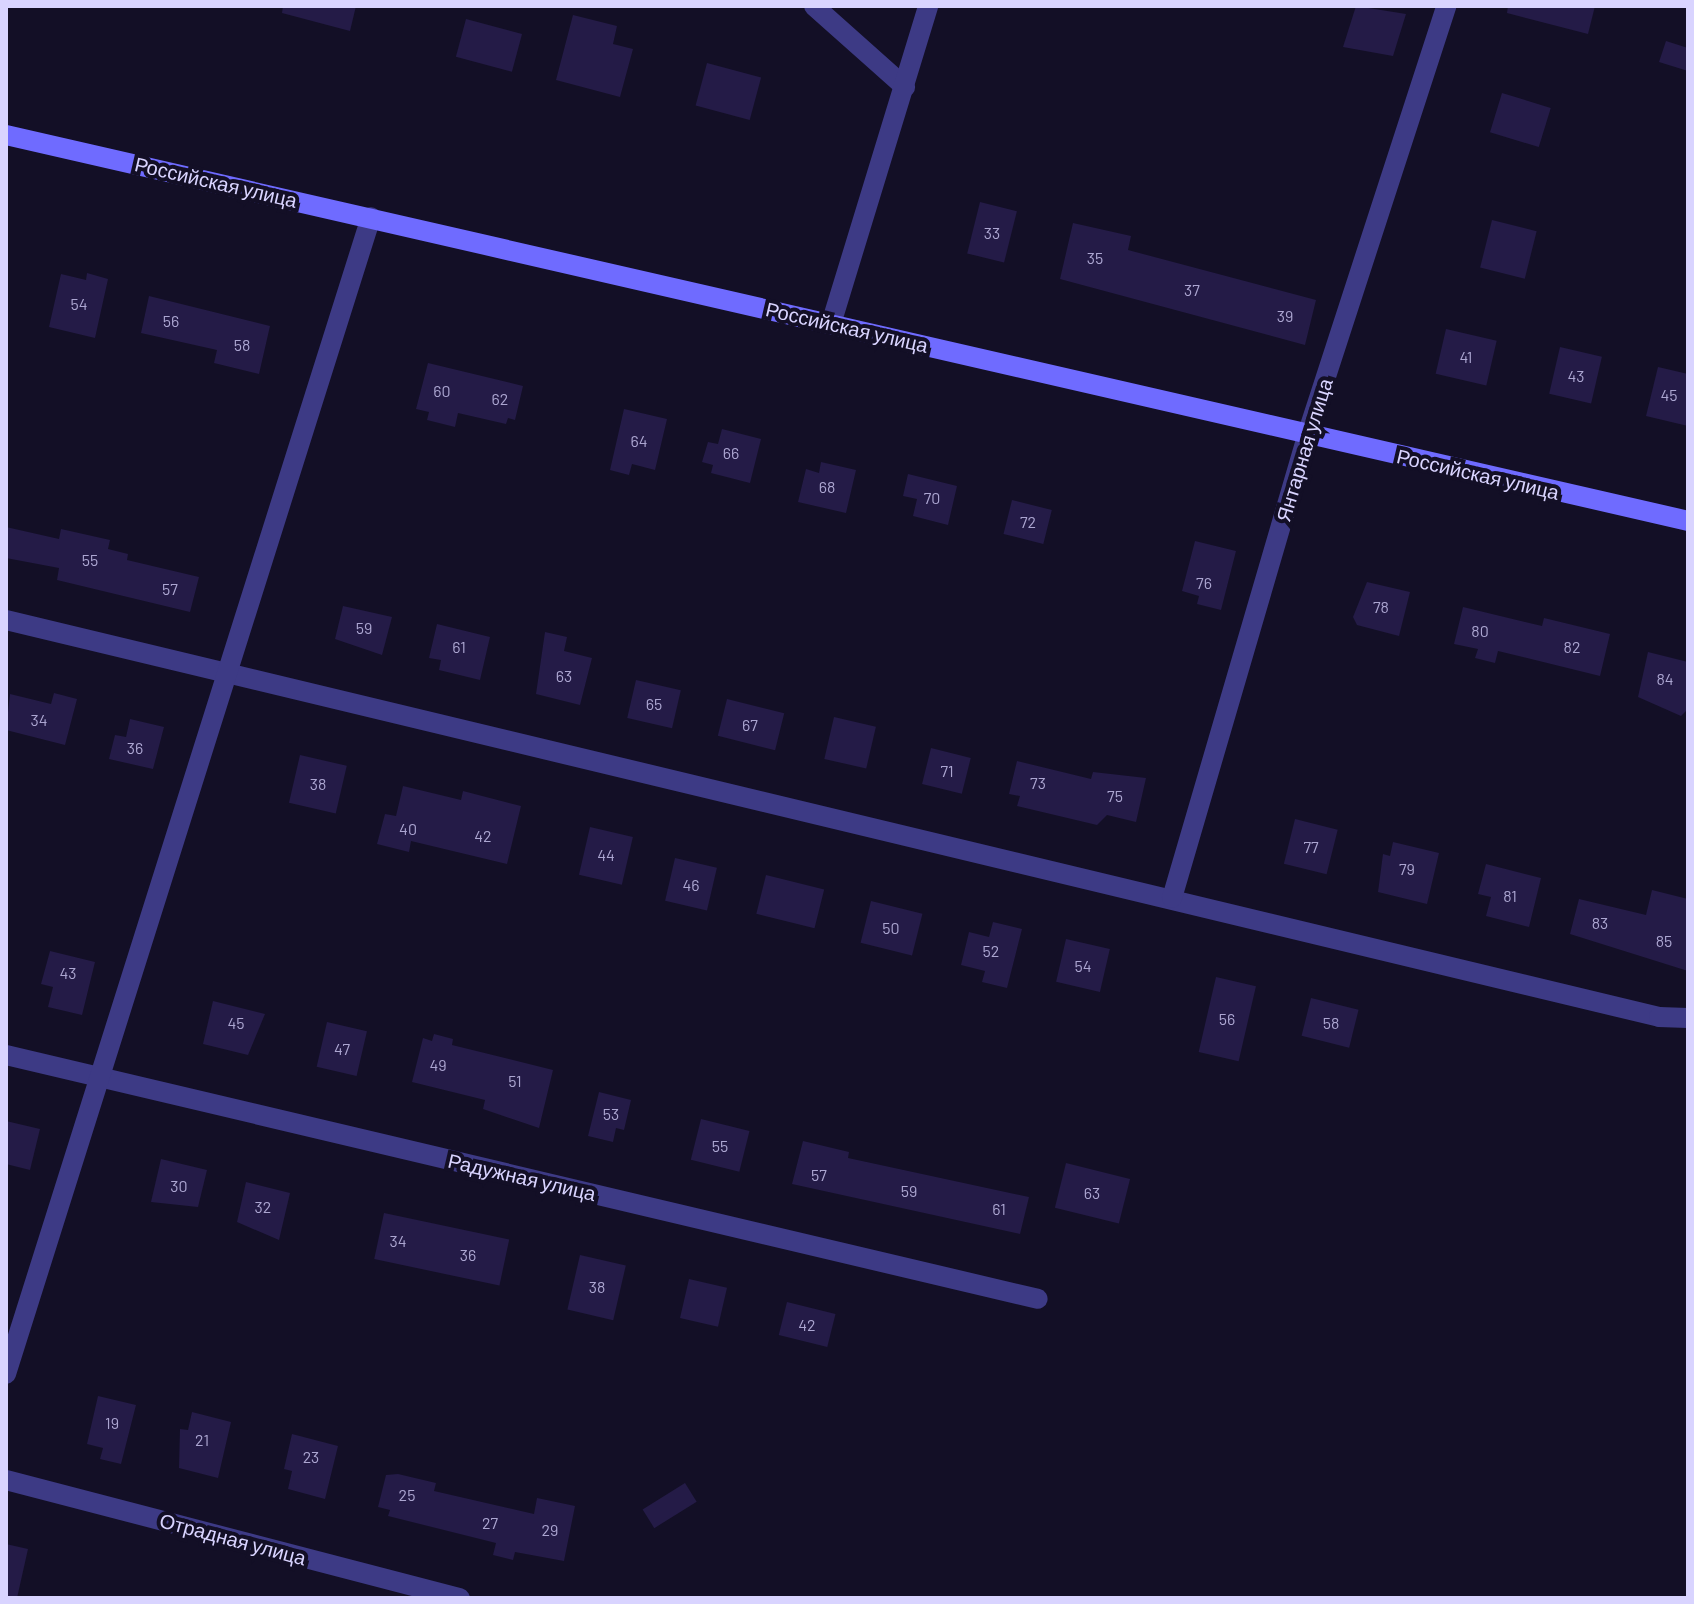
<!DOCTYPE html>
<meta charset="utf-8">
<style>
body{margin:0}
#map{position:relative;width:1694px;height:1604px;overflow:hidden;background:#130f26;font-family:Barlow,sans-serif}
div>[style]{position:absolute}
[style*='--x']{left:calc(var(--x)*1px);top:calc(var(--y)*1px);width:calc(var(--w)*1px);rotate:calc(var(--a)*1deg)}
.building>*{inset:0;background:#241b47;transform-origin:0 0}
.street>*{height:20px;margin:-10px;padding:0 10px;transform-origin:10px;border-radius:10px;background:#3d3a85}
.secondary>*{height:20px;margin:-10px;padding:0 10px;transform-origin:10px;border-radius:10px;background:#6f6bff}
span{translate:-50% -50%;white-space:nowrap;text-align:center;line-height:1.15;-webkit-text-stroke:8px #130f26;paint-order:stroke}
.number-label{font-size:16px;color:#aca6d1}
.number-label span{-webkit-text-stroke-width:0}
.street-label{font-size:20px;color:#d9d4ff}
.frame{position:absolute;inset:0;border:8px solid #d9d4ff;pointer-events:none}
</style>
<div id="map">
<div class="building">
<div style="clip-path:polygon(283px 6px,356px 6px,350px 31px,282px 13px)"></div>
<div style="clip-path:polygon(1356px 6px,1406px 14px,1393px 56px,1343px 47px)"></div>
<div style="clip-path:polygon(1508px 6px,1595px 6px,1588px 34px,1507px 13px)"></div>
<div style="clip-path:polygon(573px 15px,617px 26px,613px 44px,633px 49px,620px 97px,556px 80px)"></div>
<div style="left:466px;top:19px;width:58px;height:39px;rotate:15deg"></div>
<div style="clip-path:polygon(1666px 41px,1688px 48px,1688px 71px,1659px 62px)"></div>
<div style="left:707px;top:63px;width:56px;height:44px;rotate:15deg"></div>
<div style="left:1502px;top:93px;width:51px;height:41px;rotate:17deg"></div>
<div style="left:980px;top:202px;width:38px;height:53px;rotate:14deg"></div>
<div style="left:1492px;top:220px;width:46px;height:49px;rotate:14deg"></div>
<div style="clip-path:polygon(1073px 223px,1131px 236px,1128px 250px,1316px 300px,1305px 345px,1060px 279px)"></div>
<div style="clip-path:polygon(87px 273px,108px 279px,95px 338px,49px 327px,61px 274px,86px 280px)"></div>
<div style="clip-path:polygon(149px 296px,270px 326px,259px 374px,214px 363px,217px 350px,141px 333px)"></div>
<div style="left:1446px;top:329px;width:52px;height:46px;rotate:13deg"></div>
<div style="left:1560px;top:347px;width:43px;height:48px;rotate:13deg"></div>
<div style="clip-path:polygon(428px 363px,523px 386px,515px 420px,508px 418px,506px 424px,458px 413px,455px 427px,427px 420px,429px 412px,416px 409px)"></div>
<div style="clip-path:polygon(1658px 367px,1688px 374px,1688px 426px,1646px 416px)"></div>
<div style="clip-path:polygon(624px 409px,667px 419px,655px 470px,632px 464px,629px 475px,610px 470px)"></div>
<div style="clip-path:polygon(722px 429px,761px 439px,750px 483px,711px 473px,713px 465px,702px 462px,708px 442px,718px 444px)"></div>
<div style="clip-path:polygon(821px 462px,856px 470px,846px 513px,798px 502px,806px 469px,819px 473px)"></div>
<div style="clip-path:polygon(908px 474px,957px 486px,948px 525px,913px 516px,917px 499px,903px 496px)"></div>
<div style="left:1012px;top:500px;width:41px;height:35px;rotate:14deg"></div>
<div style="clip-path:polygon(6px 527px,59px 539px,61px 529px,110px 540px,108px 549px,128px 554px,127px 560px,199px 577px,190px 612px,57px 580px,59px 568px,6px 558px)"></div>
<div style="clip-path:polygon(1195px 541px,1236px 551px,1221px 610px,1197px 604px,1199px 596px,1182px 591px)"></div>
<div style="clip-path:polygon(1367px 582px,1410px 592px,1399px 636px,1357px 625px,1353px 617px)"></div>
<div style="clip-path:polygon(343px 606px,392px 617px,382px 655px,335px 639px)"></div>
<div style="clip-path:polygon(1463px 607px,1542px 626px,1544px 618px,1610px 634px,1600px 676px,1498px 651px,1495px 663px,1475px 658px,1478px 649px,1454px 644px)"></div>
<div style="clip-path:polygon(437px 624px,490px 637px,480px 680px,439px 670px,441px 660px,429px 658px)"></div>
<div style="clip-path:polygon(545px 632px,567px 637px,564px 651px,592px 658px,580px 705px,536px 694px)"></div>
<div style="clip-path:polygon(1648px 652px,1688px 662px,1688px 709px,1681px 716px,1638px 697px)"></div>
<div style="left:636px;top:680px;width:46px;height:39px;rotate:13deg"></div>
<div style="clip-path:polygon(54px 693px,77px 699px,65px 745px,6px 730px,10px 694px,51px 704px)"></div>
<div style="left:727px;top:699px;width:59px;height:38px;rotate:14deg"></div>
<div style="left:834px;top:717px;width:43px;height:43px;rotate:13deg"></div>
<div style="clip-path:polygon(130px 719px,164px 727px,153px 769px,109px 759px,115px 735px,126px 737px)"></div>
<div style="left:931px;top:748px;width:41px;height:37px;rotate:14deg"></div>
<div style="left:300px;top:755px;width:48px;height:49px;rotate:13deg"></div>
<div style="clip-path:polygon(1017px 761px,1091px 779px,1093px 772px,1146px 778px,1136px 822px,1107px 815px,1097px 825px,1017px 806px,1020px 796px,1009px 794px)"></div>
<div style="clip-path:polygon(403px 786px,461px 800px,463px 791px,521px 806px,507px 864px,411px 841px,409px 852px,377px 844px,385px 814px,396px 816px)"></div>
<div style="left:1295px;top:819px;width:44px;height:46px;rotate:14deg"></div>
<div style="left:590px;top:827px;width:44px;height:49px;rotate:13deg"></div>
<div style="clip-path:polygon(1393px 842px,1439px 853px,1427px 904px,1378px 892px,1383px 854px,1390px 856px)"></div>
<div style="left:675px;top:858px;width:43px;height:44px;rotate:13deg"></div>
<div style="clip-path:polygon(1486px 864px,1541px 878px,1529px 927px,1486px 916px,1491px 897px,1478px 894px)"></div>
<div style="left:766px;top:875px;width:60px;height:40px;rotate:14deg"></div>
<div style="clip-path:polygon(1652px 890px,1688px 899px,1688px 971px,1570px 934px,1579px 899px,1646px 915px)"></div>
<div style="left:871px;top:901px;width:53px;height:43px;rotate:14deg"></div>
<div style="clip-path:polygon(993px 922px,1022px 929px,1007px 988px,982px 982px,985px 971px,961px 965px,969px 932px,989px 937px)"></div>
<div style="left:1066px;top:939px;width:45px;height:44px;rotate:13deg"></div>
<div style="clip-path:polygon(50px 951px,95px 962px,82px 1015px,48px 1007px,53px 987px,41px 984px)"></div>
<div style="left:1216px;top:977px;width:41px;height:77px;rotate:13deg"></div>
<div style="left:1311px;top:998px;width:49px;height:39px;rotate:14deg"></div>
<div style="clip-path:polygon(213px 1001px,265px 1014px,248px 1055px,203px 1044px)"></div>
<div style="left:327px;top:1022px;width:41px;height:46px;rotate:13deg"></div>
<div style="clip-path:polygon(434px 1034px,453px 1039px,452px 1045px,553px 1070px,539px 1128px,483px 1109px,485px 1100px,412px 1082px,423px 1038px,432px 1041px)"></div>
<div style="clip-path:polygon(599px 1092px,631px 1100px,624px 1130px,616px 1128px,613px 1142px,588px 1136px)"></div>
<div style="left:701px;top:1119px;width:50px;height:42px;rotate:14deg"></div>
<div style="clip-path:polygon(6px 1121px,40px 1129px,30px 1170px,6px 1164px)"></div>
<div style="clip-path:polygon(803px 1141px,849px 1152px,848px 1158px,1029px 1197px,1020px 1234px,792px 1184px)"></div>
<div style="clip-path:polygon(161px 1159px,207px 1170px,198px 1207px,151px 1202px)"></div>
<div style="left:1066px;top:1163px;width:66px;height:46px;rotate:14deg"></div>
<div style="clip-path:polygon(246px 1182px,290px 1193px,279px 1240px,237px 1222px)"></div>
<div style="left:384px;top:1213px;width:128px;height:47px;rotate:12deg"></div>
<div style="left:580px;top:1255px;width:47px;height:56px;rotate:13deg"></div>
<div style="left:689px;top:1279px;width:39px;height:40px;rotate:13deg"></div>
<div style="left:787px;top:1302px;width:50px;height:34px;rotate:14deg"></div>
<div style="clip-path:polygon(98px 1396px,136px 1405px,121px 1464px,100px 1459px,103px 1448px,87px 1444px)"></div>
<div style="clip-path:polygon(192px 1412px,231px 1422px,218px 1478px,179px 1468px,180px 1429px,188px 1430px)"></div>
<div style="clip-path:polygon(292px 1434px,338px 1446px,325px 1499px,288px 1489px,292px 1471px,284px 1469px)"></div>
<div style="clip-path:polygon(398px 1474px,436px 1483px,434px 1491px,534px 1514px,537px 1498px,575px 1506px,564px 1561px,515px 1552px,513px 1560px,493px 1555px,496px 1543px,388px 1516px,390px 1510px,378px 1507px,386px 1475px)"></div>
<div style="left:685px;top:1483px;width:22px;height:50px;rotate:58deg"></div>
<div style="clip-path:polygon(6px 1544px,28px 1549px,17px 1598px,6px 1598px)"></div>
</div>
<div class="street">
<div style="--x:814;--y:6;--w:122;--a:41.7"></div>
<div style="--x:831;--y:324;--w:332;--a:-73"></div>
<div style="--x:6;--y:620;--w:1700;--a:13.5"></div>
<div style="--x:1659;--y:1017;--w:29;--a:2"></div>
<div style="--x:1172;--y:898;--w:482;--a:-73.7"></div>
<div style="--x:1307;--y:435;--w:451;--a:-72"></div>
<div style="--x:6;--y:1055;--w:1060;--a:13.3"></div>
<div style="--x:6;--y:1374;--w:1213;--a:-72.49"></div>
<div style="--x:6;--y:1480;--w:469;--a:14.6"></div>
</div>
<div class="secondary">
<div style="--x:6;--y:135;--w:1726;--a:12.92"></div>
</div>
<div class="number-label">
<span style="left:992px;top:233px">33</span>
<span style="left:1095px;top:258px">35</span>
<span style="left:1192px;top:290px">37</span>
<span style="left:79px;top:304px">54</span>
<span style="left:1285px;top:316px">39</span>
<span style="left:171px;top:321px">56</span>
<span style="left:242px;top:345px">58</span>
<span style="left:1466px;top:357px">41</span>
<span style="left:1576px;top:376px">43</span>
<span style="left:442px;top:391px">60</span>
<span style="left:1669px;top:395px">45</span>
<span style="left:500px;top:399px">62</span>
<span style="left:639px;top:441px">64</span>
<span style="left:731px;top:453px">66</span>
<span style="left:827px;top:487px">68</span>
<span style="left:932px;top:498px">70</span>
<span style="left:1028px;top:522px">72</span>
<span style="left:90px;top:560px">55</span>
<span style="left:1204px;top:583px">76</span>
<span style="left:170px;top:589px">57</span>
<span style="left:1381px;top:607px">78</span>
<span style="left:364px;top:628px">59</span>
<span style="left:1480px;top:631px">80</span>
<span style="left:459px;top:647px">61</span>
<span style="left:1572px;top:647px">82</span>
<span style="left:564px;top:676px">63</span>
<span style="left:1665px;top:679px">84</span>
<span style="left:654px;top:704px">65</span>
<span style="left:39px;top:720px">34</span>
<span style="left:750px;top:725px">67</span>
<span style="left:135px;top:748px">36</span>
<span style="left:947px;top:771px">71</span>
<span style="left:1038px;top:783px">73</span>
<span style="left:318px;top:784px">38</span>
<span style="left:1115px;top:796px">75</span>
<span style="left:408px;top:829px">40</span>
<span style="left:483px;top:836px">42</span>
<span style="left:1311px;top:847px">77</span>
<span style="left:606px;top:855px">44</span>
<span style="left:1407px;top:869px">79</span>
<span style="left:691px;top:885px">46</span>
<span style="left:1510px;top:896px">81</span>
<span style="left:1600px;top:923px">83</span>
<span style="left:891px;top:928px">50</span>
<span style="left:1664px;top:941px">85</span>
<span style="left:991px;top:951px">52</span>
<span style="left:1083px;top:966px">54</span>
<span style="left:68px;top:973px">43</span>
<span style="left:1227px;top:1019px">56</span>
<span style="left:236px;top:1023px">45</span>
<span style="left:1331px;top:1023px">58</span>
<span style="left:342px;top:1049px">47</span>
<span style="left:438px;top:1065px">49</span>
<span style="left:515px;top:1081px">51</span>
<span style="left:611px;top:1114px">53</span>
<span style="left:720px;top:1146px">55</span>
<span style="left:819px;top:1175px">57</span>
<span style="left:179px;top:1186px">30</span>
<span style="left:909px;top:1191px">59</span>
<span style="left:1092px;top:1193px">63</span>
<span style="left:263px;top:1207px">32</span>
<span style="left:999px;top:1209px">61</span>
<span style="left:398px;top:1241px">34</span>
<span style="left:468px;top:1255px">36</span>
<span style="left:597px;top:1287px">38</span>
<span style="left:807px;top:1325px">42</span>
<span style="left:112px;top:1423px">19</span>
<span style="left:202px;top:1440px">21</span>
<span style="left:311px;top:1457px">23</span>
<span style="left:407px;top:1495px">25</span>
<span style="left:490px;top:1523px">27</span>
<span style="left:550px;top:1530px">29</span>
</div>
<div class="street-label">
<span style="left:216px;top:182px;rotate:13deg">Российская улица</span>
<span style="left:847px;top:327px;rotate:13deg">Российская улица</span>
<span style="left:1304px;top:450px;rotate:-73deg">Янтарная улица</span>
<span style="left:1478px;top:474px;rotate:13deg">Российская улица</span>
<span style="left:522px;top:1177px;rotate:13deg">Радужная улица</span>
<span style="left:233px;top:1539px;rotate:15deg">Отрадная улица</span>
</div>
<div class="frame"></div>
</div>
